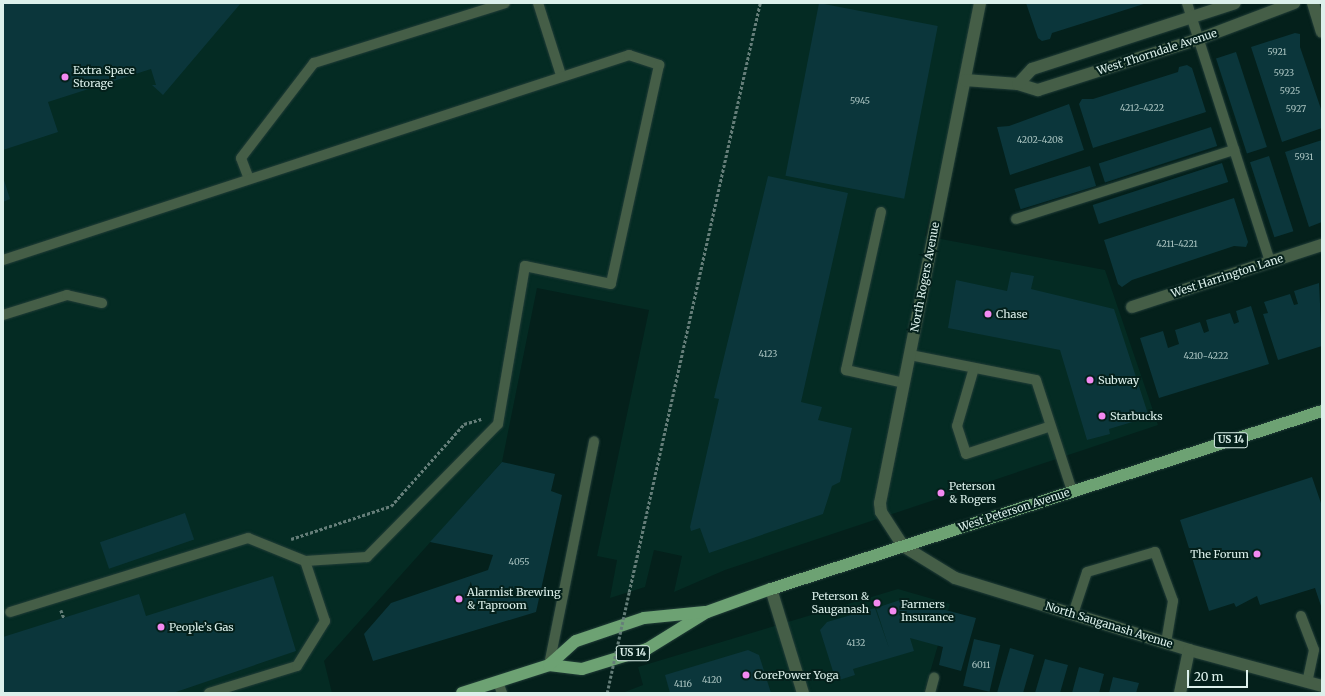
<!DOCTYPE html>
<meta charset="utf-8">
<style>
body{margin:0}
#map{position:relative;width:1325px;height:696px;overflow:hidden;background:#04201b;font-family:Merriweather,serif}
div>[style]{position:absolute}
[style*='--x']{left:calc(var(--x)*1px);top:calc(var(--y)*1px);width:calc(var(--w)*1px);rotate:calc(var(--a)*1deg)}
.built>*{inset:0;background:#042b23}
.building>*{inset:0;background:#0b363b;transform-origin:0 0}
.path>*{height:2.5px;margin-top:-1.25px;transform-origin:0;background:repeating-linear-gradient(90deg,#657e79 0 3px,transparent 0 5px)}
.roads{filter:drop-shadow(0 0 1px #223d38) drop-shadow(0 0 1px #223d38)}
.lane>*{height:10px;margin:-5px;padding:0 5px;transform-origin:5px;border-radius:5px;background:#455e47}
.street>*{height:12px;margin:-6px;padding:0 6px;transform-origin:6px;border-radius:6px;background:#455e47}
.primary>*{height:12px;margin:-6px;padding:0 6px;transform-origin:6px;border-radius:6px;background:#6da273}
.path-bridge>*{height:2.5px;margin-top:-1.25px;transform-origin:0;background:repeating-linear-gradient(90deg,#657e79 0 3px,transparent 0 5px)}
.dots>*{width:11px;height:11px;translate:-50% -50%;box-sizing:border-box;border:2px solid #04201b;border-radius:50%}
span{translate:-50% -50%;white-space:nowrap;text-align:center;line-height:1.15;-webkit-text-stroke:4px #04201b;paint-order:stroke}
.number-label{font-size:9px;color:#a8c2bf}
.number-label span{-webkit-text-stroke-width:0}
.shield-label span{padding:1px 3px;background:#04201b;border:1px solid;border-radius:3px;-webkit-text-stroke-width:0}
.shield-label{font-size:10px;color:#dcf0eb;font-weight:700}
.street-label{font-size:11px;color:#dcf0eb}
.poi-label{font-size:11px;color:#dcf0eb}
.left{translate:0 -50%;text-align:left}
.right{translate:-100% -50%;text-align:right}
.frame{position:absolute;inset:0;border:4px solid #dcf0eb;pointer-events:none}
.scale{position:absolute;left:1187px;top:670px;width:61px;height:18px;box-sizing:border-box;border:2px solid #dcf0eb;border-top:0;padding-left:5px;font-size:12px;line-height:14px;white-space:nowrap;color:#dcf0eb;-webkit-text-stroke:3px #04201b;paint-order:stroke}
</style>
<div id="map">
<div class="built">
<div style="clip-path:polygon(3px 3px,978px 3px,925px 236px,1105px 270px,1158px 425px,725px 570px,674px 592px,682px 556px,654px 550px,645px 587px,610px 598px,617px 560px,597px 556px,649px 310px,537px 288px,502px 462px,324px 661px,332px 693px,3px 693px)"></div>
<div style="clip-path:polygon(898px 589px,950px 604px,924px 693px,622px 693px,643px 685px,638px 667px)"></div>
</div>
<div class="building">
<div style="clip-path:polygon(3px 3px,241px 3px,163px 95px,152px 85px,156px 85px,151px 69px,48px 102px,58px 132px,3px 150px)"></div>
<div style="left:819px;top:3px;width:121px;height:176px;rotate:11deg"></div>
<div style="clip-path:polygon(1026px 3px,1147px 3px,1052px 33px,1050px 39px,1042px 41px,1038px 38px)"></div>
<div style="clip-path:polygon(1295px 33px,1300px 34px,1300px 47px,1322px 112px,1322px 128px,1282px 142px,1251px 47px)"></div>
<div style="left:1236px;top:52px;width:100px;height:21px;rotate:72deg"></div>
<div style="clip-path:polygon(1187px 65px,1192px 68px,1206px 112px,1093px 148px,1079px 104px,1082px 99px,1093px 99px,1178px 72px,1179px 67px)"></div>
<div style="clip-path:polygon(1069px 104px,1084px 150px,1010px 175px,997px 127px,1009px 126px)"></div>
<div style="left:1211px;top:127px;width:20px;height:118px;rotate:72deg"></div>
<div style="clip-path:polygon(1322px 140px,1322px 222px,1309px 227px,1285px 152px)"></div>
<div style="left:1269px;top:156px;width:79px;height:20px;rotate:72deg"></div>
<div style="left:1222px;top:163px;width:20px;height:136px;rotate:72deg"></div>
<div style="left:1090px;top:166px;width:21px;height:79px;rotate:73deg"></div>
<div style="clip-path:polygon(768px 176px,848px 193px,801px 402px,822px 407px,818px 420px,852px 428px,840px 482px,832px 486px,823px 514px,709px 553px,700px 528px,691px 531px,690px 527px,719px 399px,714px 398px)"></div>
<div style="clip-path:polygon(3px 177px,10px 199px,3px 202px)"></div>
<div style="clip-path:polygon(1234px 198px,1248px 242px,1246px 247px,1234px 246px,1132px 280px,1122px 287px,1118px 284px,1104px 240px)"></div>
<div style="clip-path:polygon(1011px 272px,1034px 276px,1031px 289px,1114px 309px,1149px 417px,1109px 429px,1110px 434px,1087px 440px,1060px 350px,948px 328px,956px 280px,1007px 291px)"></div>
<div style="clip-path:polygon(1319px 283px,1322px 346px,1278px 360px,1263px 314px,1268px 313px,1264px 302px,1290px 294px,1294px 305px,1298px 304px,1294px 291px)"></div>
<div style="clip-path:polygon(1251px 306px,1269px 364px,1159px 398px,1140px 338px,1163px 331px,1168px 348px,1179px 344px,1175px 330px,1200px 322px,1204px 333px,1209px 331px,1206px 320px,1230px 313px,1234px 324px,1239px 322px,1236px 311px)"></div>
<div style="clip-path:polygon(502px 462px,555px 474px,551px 491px,562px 495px,536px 612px,373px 661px,364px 634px,391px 603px,488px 570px,493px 555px,430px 542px)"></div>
<div style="clip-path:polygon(1312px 477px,1322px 506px,1322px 609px,1315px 588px,1260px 605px,1257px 596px,1236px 607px,1234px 603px,1209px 611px,1180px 520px)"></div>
<div style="left:185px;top:513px;width:28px;height:90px;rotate:71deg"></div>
<div style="clip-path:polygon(273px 576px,296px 651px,173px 693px,3px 693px,3px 637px,139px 594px,146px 616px)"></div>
<div style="clip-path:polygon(903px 599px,976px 618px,961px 671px,939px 665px,943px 647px,910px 638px,914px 651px,853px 669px,855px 675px,836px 681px,820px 630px,827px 622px,875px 608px,889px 648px,876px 608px)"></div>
<div style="left:974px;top:639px;width:27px;height:48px;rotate:13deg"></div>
<div style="clip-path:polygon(1010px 648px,1034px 655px,1023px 693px,997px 693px)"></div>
<div style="clip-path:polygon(748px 650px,759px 655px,771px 693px,670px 693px,665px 675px)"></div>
<div style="clip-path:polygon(1045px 659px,1068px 665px,1060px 693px,1035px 693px)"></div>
<div style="clip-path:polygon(1079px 667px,1104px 674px,1099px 693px,1072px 693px)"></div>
<div style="clip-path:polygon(1113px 677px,1139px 683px,1136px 693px,1109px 693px)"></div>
</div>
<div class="path">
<div style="--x:291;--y:539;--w:105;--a:-18.3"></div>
<div style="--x:391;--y:506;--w:110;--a:-48.3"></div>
<div style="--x:464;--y:424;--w:18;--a:-16"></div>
<div style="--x:629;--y:592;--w:603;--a:-77.46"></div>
<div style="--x:61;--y:610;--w:9;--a:69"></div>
</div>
<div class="roads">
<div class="lane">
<div style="--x:538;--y:3;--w:76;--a:72.3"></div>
<div style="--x:1187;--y:3;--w:272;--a:72.2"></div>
<div style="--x:249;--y:179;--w:22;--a:-111"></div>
<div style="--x:241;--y:158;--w:120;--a:-52.5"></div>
<div style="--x:314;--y:63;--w:200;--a:-17.4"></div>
<div style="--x:881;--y:212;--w:162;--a:102.5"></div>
<div style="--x:846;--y:370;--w:59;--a:12.6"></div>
<div style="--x:1016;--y:219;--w:229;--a:-17.6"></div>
<div style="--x:3;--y:260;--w:659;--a:-18.13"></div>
<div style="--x:629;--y:55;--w:32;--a:18"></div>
<div style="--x:659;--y:65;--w:224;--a:102.4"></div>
<div style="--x:611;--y:284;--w:88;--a:-168.2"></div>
<div style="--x:525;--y:266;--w:160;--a:99.7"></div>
<div style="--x:498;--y:424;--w:187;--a:134.6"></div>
<div style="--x:367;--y:557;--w:62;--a:176.3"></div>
<div style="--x:305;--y:561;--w:61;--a:-158"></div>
<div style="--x:248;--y:538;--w:249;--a:162.7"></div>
<div style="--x:3;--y:315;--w:67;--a:-17.4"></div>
<div style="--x:67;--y:295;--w:36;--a:13"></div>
<div style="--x:910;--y:355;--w:128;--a:11.2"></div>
<div style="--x:1036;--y:380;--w:117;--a:72"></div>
<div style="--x:974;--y:368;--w:60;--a:106.3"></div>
<div style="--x:957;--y:426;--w:29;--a:72"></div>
<div style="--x:966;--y:454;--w:89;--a:-18.2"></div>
<div style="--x:1073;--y:614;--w:44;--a:-71.6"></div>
<div style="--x:1087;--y:572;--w:71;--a:-16.4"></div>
<div style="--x:1155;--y:552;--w:52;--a:69.8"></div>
<div style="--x:1173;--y:601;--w:43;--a:99.5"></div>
<div style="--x:1301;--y:616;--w:36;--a:69"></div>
<div style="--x:1314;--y:650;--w:33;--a:102"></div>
<div style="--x:549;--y:665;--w:228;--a:-78.6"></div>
<div style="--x:498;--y:682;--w:12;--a:70"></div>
<div style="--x:209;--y:693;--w:92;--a:-17.1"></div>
<div style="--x:297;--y:666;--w:53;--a:-58.1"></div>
<div style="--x:325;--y:621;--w:63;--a:-108.4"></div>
<div style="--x:930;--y:693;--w:16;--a:-75"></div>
</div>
<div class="street">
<div style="--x:980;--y:3;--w:510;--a:101.31"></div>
<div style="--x:880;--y:503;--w:9;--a:84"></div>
<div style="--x:881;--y:512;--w:40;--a:57.1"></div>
<div style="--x:903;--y:546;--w:61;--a:31.6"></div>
<div style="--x:955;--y:578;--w:245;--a:17.1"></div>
<div style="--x:1189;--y:650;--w:138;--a:15.1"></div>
<div style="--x:1313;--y:3;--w:30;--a:73"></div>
<div style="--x:965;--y:80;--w:53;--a:4.3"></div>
<div style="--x:1018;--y:84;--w:21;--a:17"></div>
<div style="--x:1038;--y:90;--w:169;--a:-17.6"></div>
<div style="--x:1199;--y:39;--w:102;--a:-20.8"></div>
<div style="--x:1018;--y:84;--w:21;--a:-47"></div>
<div style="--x:1032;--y:69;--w:213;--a:-18"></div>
<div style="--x:1132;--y:307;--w:200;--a:-18.1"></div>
<div style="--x:771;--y:589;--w:109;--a:72.9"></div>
<div style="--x:1180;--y:693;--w:44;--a:-78.2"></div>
</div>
<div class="primary">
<div style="--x:549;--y:665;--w:33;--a:7"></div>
<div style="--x:582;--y:669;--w:68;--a:-17.1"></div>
<div style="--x:647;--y:649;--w:70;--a:-31.7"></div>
<div style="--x:707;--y:612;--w:68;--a:-19.8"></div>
<div style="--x:771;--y:589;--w:579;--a:-17.9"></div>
<div style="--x:462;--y:693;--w:91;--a:-17.8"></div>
<div style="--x:549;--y:665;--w:36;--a:-42"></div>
<div style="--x:576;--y:641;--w:72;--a:-18.7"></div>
<div style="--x:644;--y:618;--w:61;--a:-5.6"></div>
</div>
</div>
<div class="path-bridge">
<div style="--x:607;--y:693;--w:103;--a:-77.7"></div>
</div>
<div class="dots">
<div style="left:65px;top:77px;background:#f389f1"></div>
<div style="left:988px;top:314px;background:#f389f1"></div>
<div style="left:1090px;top:380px;background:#f389f1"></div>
<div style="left:1102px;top:416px;background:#f389f1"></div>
<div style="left:941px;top:493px;background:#f389f1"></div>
<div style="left:1257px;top:554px;background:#f389f1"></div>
<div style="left:459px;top:599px;background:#f389f1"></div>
<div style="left:877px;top:603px;background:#f389f1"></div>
<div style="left:893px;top:611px;background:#f389f1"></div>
<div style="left:161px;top:627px;background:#f389f1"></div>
<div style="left:746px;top:675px;background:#f389f1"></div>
</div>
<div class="number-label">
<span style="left:1277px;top:52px">5921</span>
<span style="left:1284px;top:73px">5923</span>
<span style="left:1290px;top:91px">5925</span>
<span style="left:860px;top:101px">5945</span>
<span style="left:1142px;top:108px">4212-4222</span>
<span style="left:1296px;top:109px">5927</span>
<span style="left:1040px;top:140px">4202-4208</span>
<span style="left:1304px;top:157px">5931</span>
<span style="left:1177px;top:244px">4211-4221</span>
<span style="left:768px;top:354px">4123</span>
<span style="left:1206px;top:356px">4210-4222</span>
<span style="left:519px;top:562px">4055</span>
<span style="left:856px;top:643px">4132</span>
<span style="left:981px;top:665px">6011</span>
<span style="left:712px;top:680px">4120</span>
<span style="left:683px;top:684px">4116</span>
</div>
<div class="shield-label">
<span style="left:1231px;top:440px">US 14</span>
<span style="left:633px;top:653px">US 14</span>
</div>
<div class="street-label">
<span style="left:1157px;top:52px;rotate:-18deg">West Thorndale Avenue</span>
<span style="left:1227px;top:276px;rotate:-18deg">West Harrington Lane</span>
<span style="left:925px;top:277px;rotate:-79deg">North Rogers Avenue</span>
<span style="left:1014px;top:510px;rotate:-18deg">West Peterson Avenue</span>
<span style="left:1109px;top:625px;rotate:17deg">North Sauganash Avenue</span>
</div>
<div class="poi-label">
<span class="left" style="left:73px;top:77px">Extra Space<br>Storage</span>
<span class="left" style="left:996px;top:314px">Chase</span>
<span class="left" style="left:1098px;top:380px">Subway</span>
<span class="left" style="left:1110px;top:416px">Starbucks</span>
<span class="left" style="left:949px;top:493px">Peterson<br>&amp; Rogers</span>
<span class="right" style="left:1249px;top:554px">The Forum</span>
<span class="left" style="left:467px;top:599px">Alarmist Brewing<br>&amp; Taproom</span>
<span class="right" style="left:869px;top:603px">Peterson &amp;<br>Sauganash</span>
<span class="left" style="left:901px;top:611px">Farmers<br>Insurance</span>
<span class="left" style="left:169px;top:627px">People’s Gas</span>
<span class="left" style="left:754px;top:675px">CorePower Yoga</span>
</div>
<div class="frame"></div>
<div class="scale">20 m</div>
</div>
